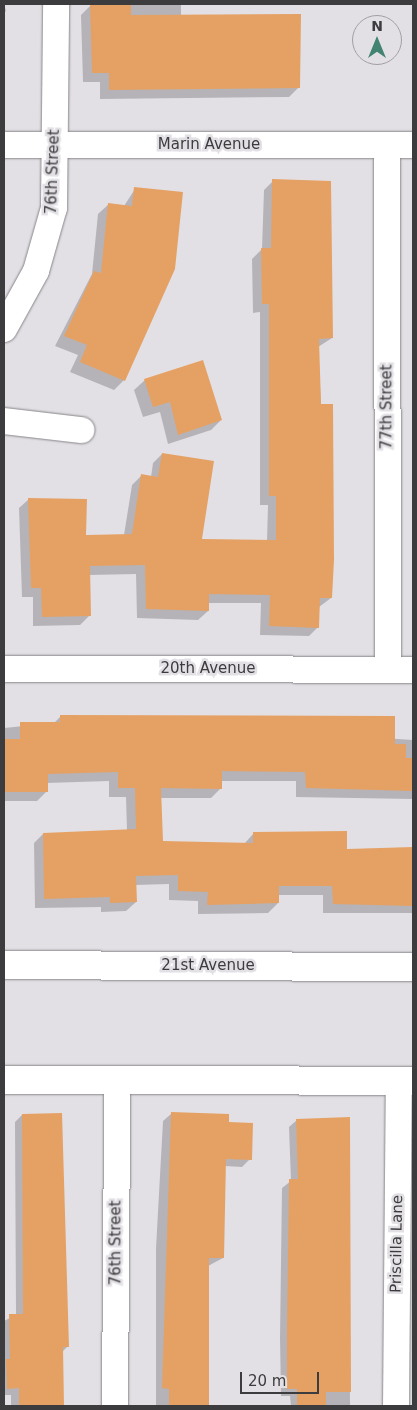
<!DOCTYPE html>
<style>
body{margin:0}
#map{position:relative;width:417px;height:1410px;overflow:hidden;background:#e3e0e5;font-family:"DejaVu Sans",sans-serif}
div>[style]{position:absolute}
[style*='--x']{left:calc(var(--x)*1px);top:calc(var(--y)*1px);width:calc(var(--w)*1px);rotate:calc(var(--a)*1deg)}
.shadow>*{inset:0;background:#0003}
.building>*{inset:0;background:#e5a163}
.roads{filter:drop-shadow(0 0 1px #878589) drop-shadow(0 0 1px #878589)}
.minor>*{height:26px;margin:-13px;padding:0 13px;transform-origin:13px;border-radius:13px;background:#fff}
.tertiary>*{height:28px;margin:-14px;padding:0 14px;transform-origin:14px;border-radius:14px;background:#fff}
span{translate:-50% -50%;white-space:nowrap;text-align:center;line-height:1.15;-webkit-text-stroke:5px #e3e0e5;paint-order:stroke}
.street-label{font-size:15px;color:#3c3b3d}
.frame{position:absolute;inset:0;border:5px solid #3c3b3d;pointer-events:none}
.north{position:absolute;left:352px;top:15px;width:50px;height:50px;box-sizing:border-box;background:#e3e0e5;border:1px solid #a09ea2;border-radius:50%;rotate:0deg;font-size:14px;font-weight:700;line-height:20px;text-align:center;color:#3c3b3d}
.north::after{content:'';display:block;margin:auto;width:18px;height:22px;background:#428372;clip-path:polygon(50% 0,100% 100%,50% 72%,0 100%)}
.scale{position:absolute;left:240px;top:1372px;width:79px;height:22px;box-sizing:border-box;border:2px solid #3c3b3d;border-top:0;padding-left:6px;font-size:15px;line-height:18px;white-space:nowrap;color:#3c3b3d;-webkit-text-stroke:4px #e3e0e5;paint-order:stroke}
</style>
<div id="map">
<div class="shadow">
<div style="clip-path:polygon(4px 4px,6px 11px,4px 13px)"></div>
<div style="clip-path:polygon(181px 4px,181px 16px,299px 87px,289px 97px,100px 99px,100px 82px,83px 82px,81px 15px,91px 5px)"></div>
<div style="clip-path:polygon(273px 181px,332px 338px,318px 347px,331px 598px,319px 607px,318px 627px,309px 636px,260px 635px,261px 603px,208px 603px,208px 611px,198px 620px,137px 618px,136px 574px,89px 575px,90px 615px,80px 625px,33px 626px,33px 597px,22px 597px,19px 508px,29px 499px,85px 536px,124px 535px,132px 485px,141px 476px,151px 477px,153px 463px,162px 454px,200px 540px,267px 541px,268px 505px,260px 505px,260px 312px,253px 313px,252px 259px,262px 249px,264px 190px)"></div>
<div style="clip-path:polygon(135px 189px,124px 380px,114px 390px,70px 372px,78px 355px,55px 346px,92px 274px,98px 214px,109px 204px,124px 206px)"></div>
<div style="clip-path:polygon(145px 380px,221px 420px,211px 430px,168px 444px,160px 412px,143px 417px,134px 390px)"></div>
<div style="clip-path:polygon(60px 717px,413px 740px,413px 799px,296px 797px,296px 781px,221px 781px,221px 788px,211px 798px,160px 798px,162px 842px,244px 844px,254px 833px,346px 850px,413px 849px,413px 913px,323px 913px,323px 895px,278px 895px,278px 903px,268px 913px,198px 914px,198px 901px,169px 900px,169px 884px,135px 885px,136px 902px,126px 911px,101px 912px,101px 907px,35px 908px,34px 843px,43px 834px,127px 831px,126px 797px,109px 797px,109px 781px,46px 783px,46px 792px,37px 801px,4px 801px,4px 728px,54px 723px)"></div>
<div style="clip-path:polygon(171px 1114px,228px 1123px,250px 1159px,242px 1167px,225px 1166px,223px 1258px,208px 1266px,207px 1406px,156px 1406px,156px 1248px,163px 1121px)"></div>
<div style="clip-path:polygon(22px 1115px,67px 1347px,61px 1353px,61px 1406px,11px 1406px,11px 1395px,4px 1395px,4px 1321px,16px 1315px,15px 1122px)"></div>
<div style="clip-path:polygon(349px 1118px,350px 1406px,291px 1406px,290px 1396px,281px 1396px,280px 1338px,282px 1188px,291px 1181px,289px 1127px,297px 1120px)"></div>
</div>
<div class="building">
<div style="clip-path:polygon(90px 4px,131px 4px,131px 15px,301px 14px,300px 88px,109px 90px,109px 73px,92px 73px)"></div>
<div style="clip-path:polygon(272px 179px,331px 181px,333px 338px,319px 339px,321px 404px,333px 404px,334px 560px,332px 598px,320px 598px,319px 628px,269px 626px,270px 595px,209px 594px,209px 611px,146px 609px,145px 565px,90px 566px,91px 616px,42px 617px,41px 588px,31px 588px,28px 498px,87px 499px,86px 535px,132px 534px,141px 474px,158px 477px,162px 453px,214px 461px,202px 539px,276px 540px,276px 496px,269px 496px,269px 304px,262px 304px,261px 248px,271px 248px)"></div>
<div style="clip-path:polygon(134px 187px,183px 192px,175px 269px,125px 381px,80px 362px,87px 345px,64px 336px,94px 271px,101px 273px,108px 203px,132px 206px)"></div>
<div style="clip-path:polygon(203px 360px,222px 420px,178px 435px,170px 402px,153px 407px,144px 379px)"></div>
<div style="clip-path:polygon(60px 715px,395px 716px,395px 744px,406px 744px,406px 758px,413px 758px,413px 791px,306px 788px,305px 772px,222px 771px,222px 789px,161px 788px,163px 841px,253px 843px,253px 832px,347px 831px,347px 849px,413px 847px,413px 906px,333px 904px,332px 886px,279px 886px,279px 903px,207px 905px,208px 892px,178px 891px,178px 875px,136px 876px,137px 902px,110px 903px,110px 897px,44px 899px,43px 833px,136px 829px,135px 788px,118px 788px,118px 772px,48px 774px,48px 792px,4px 792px,4px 739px,20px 739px,20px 722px,60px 722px)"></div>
<div style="clip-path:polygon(171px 1112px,229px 1114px,229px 1122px,253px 1123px,252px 1160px,226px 1159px,224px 1258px,209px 1258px,209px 1406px,169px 1406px,169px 1389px,162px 1388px)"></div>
<div style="clip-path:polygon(62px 1113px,69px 1347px,63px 1347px,64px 1406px,19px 1406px,19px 1388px,7px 1389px,6px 1359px,10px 1359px,9px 1314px,23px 1314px,22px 1114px)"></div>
<div style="clip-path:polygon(350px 1117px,351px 1392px,326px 1392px,326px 1406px,297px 1406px,297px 1389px,287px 1389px,287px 1330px,289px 1179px,298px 1179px,296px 1119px)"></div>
</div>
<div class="roads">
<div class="minor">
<div style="--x:4;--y:145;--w:409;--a:0"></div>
<div style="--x:387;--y:145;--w:525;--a:89.89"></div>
<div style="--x:4;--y:329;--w:66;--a:-61.1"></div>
<div style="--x:36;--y:271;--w:66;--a:-74.1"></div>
<div style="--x:54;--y:208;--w:204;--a:-89.4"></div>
<div style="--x:4;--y:421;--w:78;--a:6.7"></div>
<div style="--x:4;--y:669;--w:409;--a:0.1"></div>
<div style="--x:115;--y:1406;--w:326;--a:-89.6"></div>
<div style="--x:396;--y:1406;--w:325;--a:-89.5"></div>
</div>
<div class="tertiary">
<div style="--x:4;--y:965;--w:409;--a:0.3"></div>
<div style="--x:4;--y:1080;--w:409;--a:0.1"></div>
</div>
</div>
<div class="street-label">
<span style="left:209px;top:145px">Marin Avenue</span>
<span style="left:53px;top:172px;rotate:-88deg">76th Street</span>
<span style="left:387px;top:407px;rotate:-90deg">77th Street</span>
<span style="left:208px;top:669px">20th Avenue</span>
<span style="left:208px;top:966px">21st Avenue</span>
<span style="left:116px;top:1243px;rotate:-90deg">76th Street</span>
<span style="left:397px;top:1244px;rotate:-89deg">Priscilla Lane</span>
</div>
<div class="frame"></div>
<div class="north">N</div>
<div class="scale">20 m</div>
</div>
